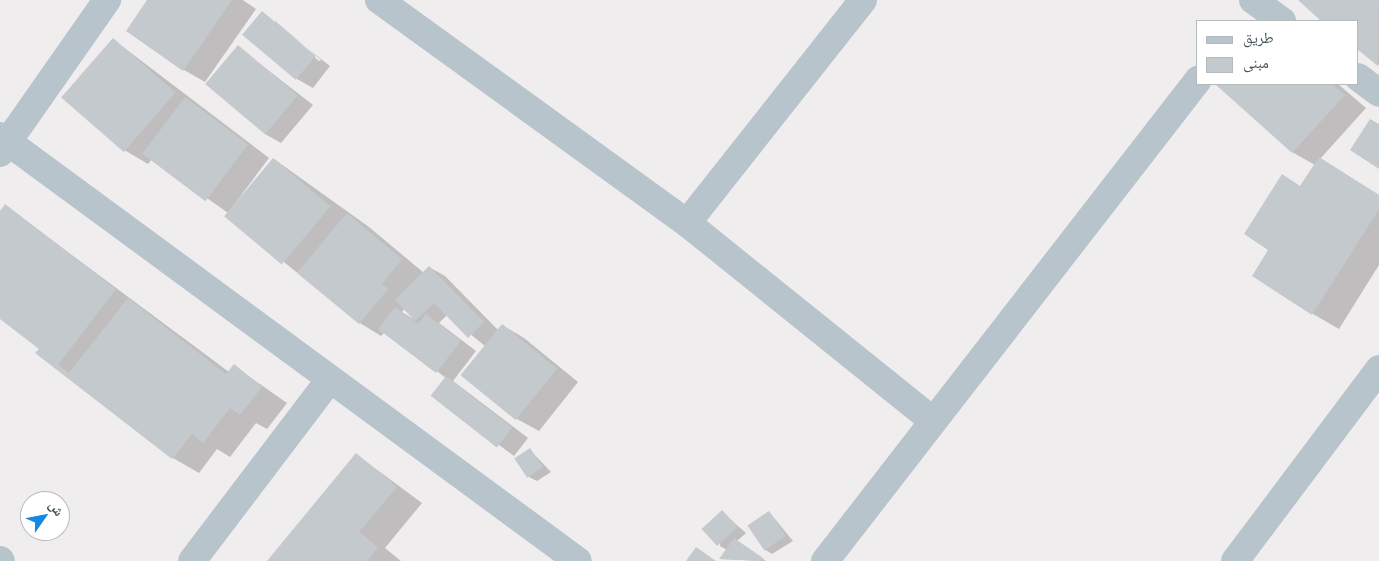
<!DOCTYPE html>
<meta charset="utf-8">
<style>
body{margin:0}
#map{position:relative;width:1379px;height:561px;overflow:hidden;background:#f0edee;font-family:"Work Sans","Noto Naskh Arabic",sans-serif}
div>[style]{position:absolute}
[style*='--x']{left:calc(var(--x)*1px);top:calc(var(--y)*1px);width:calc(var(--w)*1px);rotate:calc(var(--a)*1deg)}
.shadow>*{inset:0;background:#0003}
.building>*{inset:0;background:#c4c9ce;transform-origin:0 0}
.minor>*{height:28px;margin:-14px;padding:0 14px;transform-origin:14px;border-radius:14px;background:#b8c4cb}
span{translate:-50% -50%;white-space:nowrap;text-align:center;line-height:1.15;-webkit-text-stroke:4px #fff;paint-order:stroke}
.legend{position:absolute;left:1196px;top:20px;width:162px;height:65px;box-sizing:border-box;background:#fff;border:1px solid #b5babd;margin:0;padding:6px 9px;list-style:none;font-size:15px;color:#45535b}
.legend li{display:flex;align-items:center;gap:10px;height:25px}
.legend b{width:25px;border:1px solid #b5babd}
.north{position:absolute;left:20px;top:491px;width:50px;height:50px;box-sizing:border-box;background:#fff;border:1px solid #b5babd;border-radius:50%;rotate:57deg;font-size:14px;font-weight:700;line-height:20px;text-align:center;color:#45535b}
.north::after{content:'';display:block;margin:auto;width:18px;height:22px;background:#1486e4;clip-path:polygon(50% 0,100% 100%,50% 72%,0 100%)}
</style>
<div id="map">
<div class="shadow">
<div style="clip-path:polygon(149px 0,243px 0,256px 9px,205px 82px,184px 70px)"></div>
<div style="clip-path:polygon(1300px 0,1379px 0,1379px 65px,1358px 49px,1358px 21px,1323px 21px)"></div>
<div style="clip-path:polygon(evenodd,262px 13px,330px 66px,313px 88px,297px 79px,262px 13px,275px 21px,321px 60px,319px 61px,275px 24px,275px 21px)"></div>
<div style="clip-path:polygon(114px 40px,269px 158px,228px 213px,152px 159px,148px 164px,126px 151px,68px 101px)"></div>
<div style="clip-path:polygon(238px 47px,313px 105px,281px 143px,265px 134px)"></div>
<div style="clip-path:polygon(1338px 84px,1366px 108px,1320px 159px,1379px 195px,1379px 265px,1339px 329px,1313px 314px,1270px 250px,1315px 165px,1292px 152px,1218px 85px)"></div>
<div style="clip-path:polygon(evenodd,274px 159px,369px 227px,424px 273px,429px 267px,445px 276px,498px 330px,502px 325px,524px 338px,578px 382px,539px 431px,517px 419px,485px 346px,447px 315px,439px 323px,476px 351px,453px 381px,528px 438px,514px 456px,432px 396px,446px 378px,385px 332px,381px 336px,360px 323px,229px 218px,274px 159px,405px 308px,415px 320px,402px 312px,405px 308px)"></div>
<div style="clip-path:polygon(6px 206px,229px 372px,234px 366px,287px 403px,267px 429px,256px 423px,230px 457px,217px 449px,199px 473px,173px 458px,37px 353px,45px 353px,0 318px,0 213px)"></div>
<div style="clip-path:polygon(530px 450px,551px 472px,537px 481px,529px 477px)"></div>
<div style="clip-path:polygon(357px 455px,422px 503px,385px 548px,401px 561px,269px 561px)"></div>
<div style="clip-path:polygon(722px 512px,746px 533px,737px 541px,766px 561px,721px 559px,727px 550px,720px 546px)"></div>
<div style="clip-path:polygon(770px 513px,793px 541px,772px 554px,764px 549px)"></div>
</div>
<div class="building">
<div style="clip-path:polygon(147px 0,232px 0,183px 71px,126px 31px)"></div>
<div style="clip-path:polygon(1298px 0,1379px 0,1378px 66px,1358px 50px,1358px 21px,1321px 21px)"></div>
<div style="left:262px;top:11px;width:70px;height:31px;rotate:40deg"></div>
<div style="left:113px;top:38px;width:83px;height:79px;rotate:41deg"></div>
<div style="left:238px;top:45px;width:78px;height:51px;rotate:40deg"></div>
<div style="clip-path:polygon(1332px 84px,1345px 95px,1292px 153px,1216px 85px)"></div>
<div style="left:185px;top:97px;width:79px;height:71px;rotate:37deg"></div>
<div style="clip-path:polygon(1370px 119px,1379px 124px,1379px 169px,1350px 150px)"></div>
<div style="clip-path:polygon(1319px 157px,1379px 195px,1379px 209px,1312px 315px,1252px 276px,1268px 250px,1244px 234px,1282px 174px,1300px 186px)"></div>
<div style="left:273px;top:158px;width:75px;height:76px;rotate:40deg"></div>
<div style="clip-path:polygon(5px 204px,116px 289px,58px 365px,69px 373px,128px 298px,226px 374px,234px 364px,262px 387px,240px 415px,230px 408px,203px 443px,192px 434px,172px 459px,35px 353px,39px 349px,0 319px,0 211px)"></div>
<div style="clip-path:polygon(347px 213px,402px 259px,382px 284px,388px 289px,359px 324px,297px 273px)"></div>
<div style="clip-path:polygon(429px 266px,484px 322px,468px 338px,434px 303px,415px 321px,395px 300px)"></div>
<div style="clip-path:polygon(395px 307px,418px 324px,426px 314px,461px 341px,436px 373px,378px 329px)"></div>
<div style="left:502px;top:324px;width:71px;height:66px;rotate:39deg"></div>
<div style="left:446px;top:376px;width:84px;height:25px;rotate:38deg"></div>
<div style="left:530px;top:448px;width:23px;height:19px;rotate:56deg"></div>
<div style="clip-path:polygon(356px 453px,397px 487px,359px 532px,378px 547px,367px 561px,267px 561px)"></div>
<div style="left:722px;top:510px;width:23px;height:28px;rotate:47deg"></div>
<div style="left:769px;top:511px;width:30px;height:26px;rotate:56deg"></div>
<div style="clip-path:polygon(734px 538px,763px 558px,761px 561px,719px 559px)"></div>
<div style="clip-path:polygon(696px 547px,716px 561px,686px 561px)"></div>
</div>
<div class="minor">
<div style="--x:379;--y:0;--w:380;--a:35.9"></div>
<div style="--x:687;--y:223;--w:316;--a:38.8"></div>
<div style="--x:1253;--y:0;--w:36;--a:36"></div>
<div style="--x:1358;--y:77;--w:26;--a:37"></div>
<div style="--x:0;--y:136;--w:717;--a:36.33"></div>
<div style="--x:0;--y:153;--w:187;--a:-55"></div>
<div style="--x:687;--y:223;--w:284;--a:-51.7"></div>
<div style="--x:0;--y:560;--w:1;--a:45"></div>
<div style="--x:192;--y:561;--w:228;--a:-52.8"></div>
<div style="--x:825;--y:561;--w:609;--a:-52.21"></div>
<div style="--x:1235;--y:561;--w:240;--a:-53.1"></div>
</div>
<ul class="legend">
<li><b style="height:6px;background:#b8c4cb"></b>طريق</li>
<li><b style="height:14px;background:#c4c9ce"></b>مبنى</li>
</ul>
<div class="north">ش</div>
</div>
